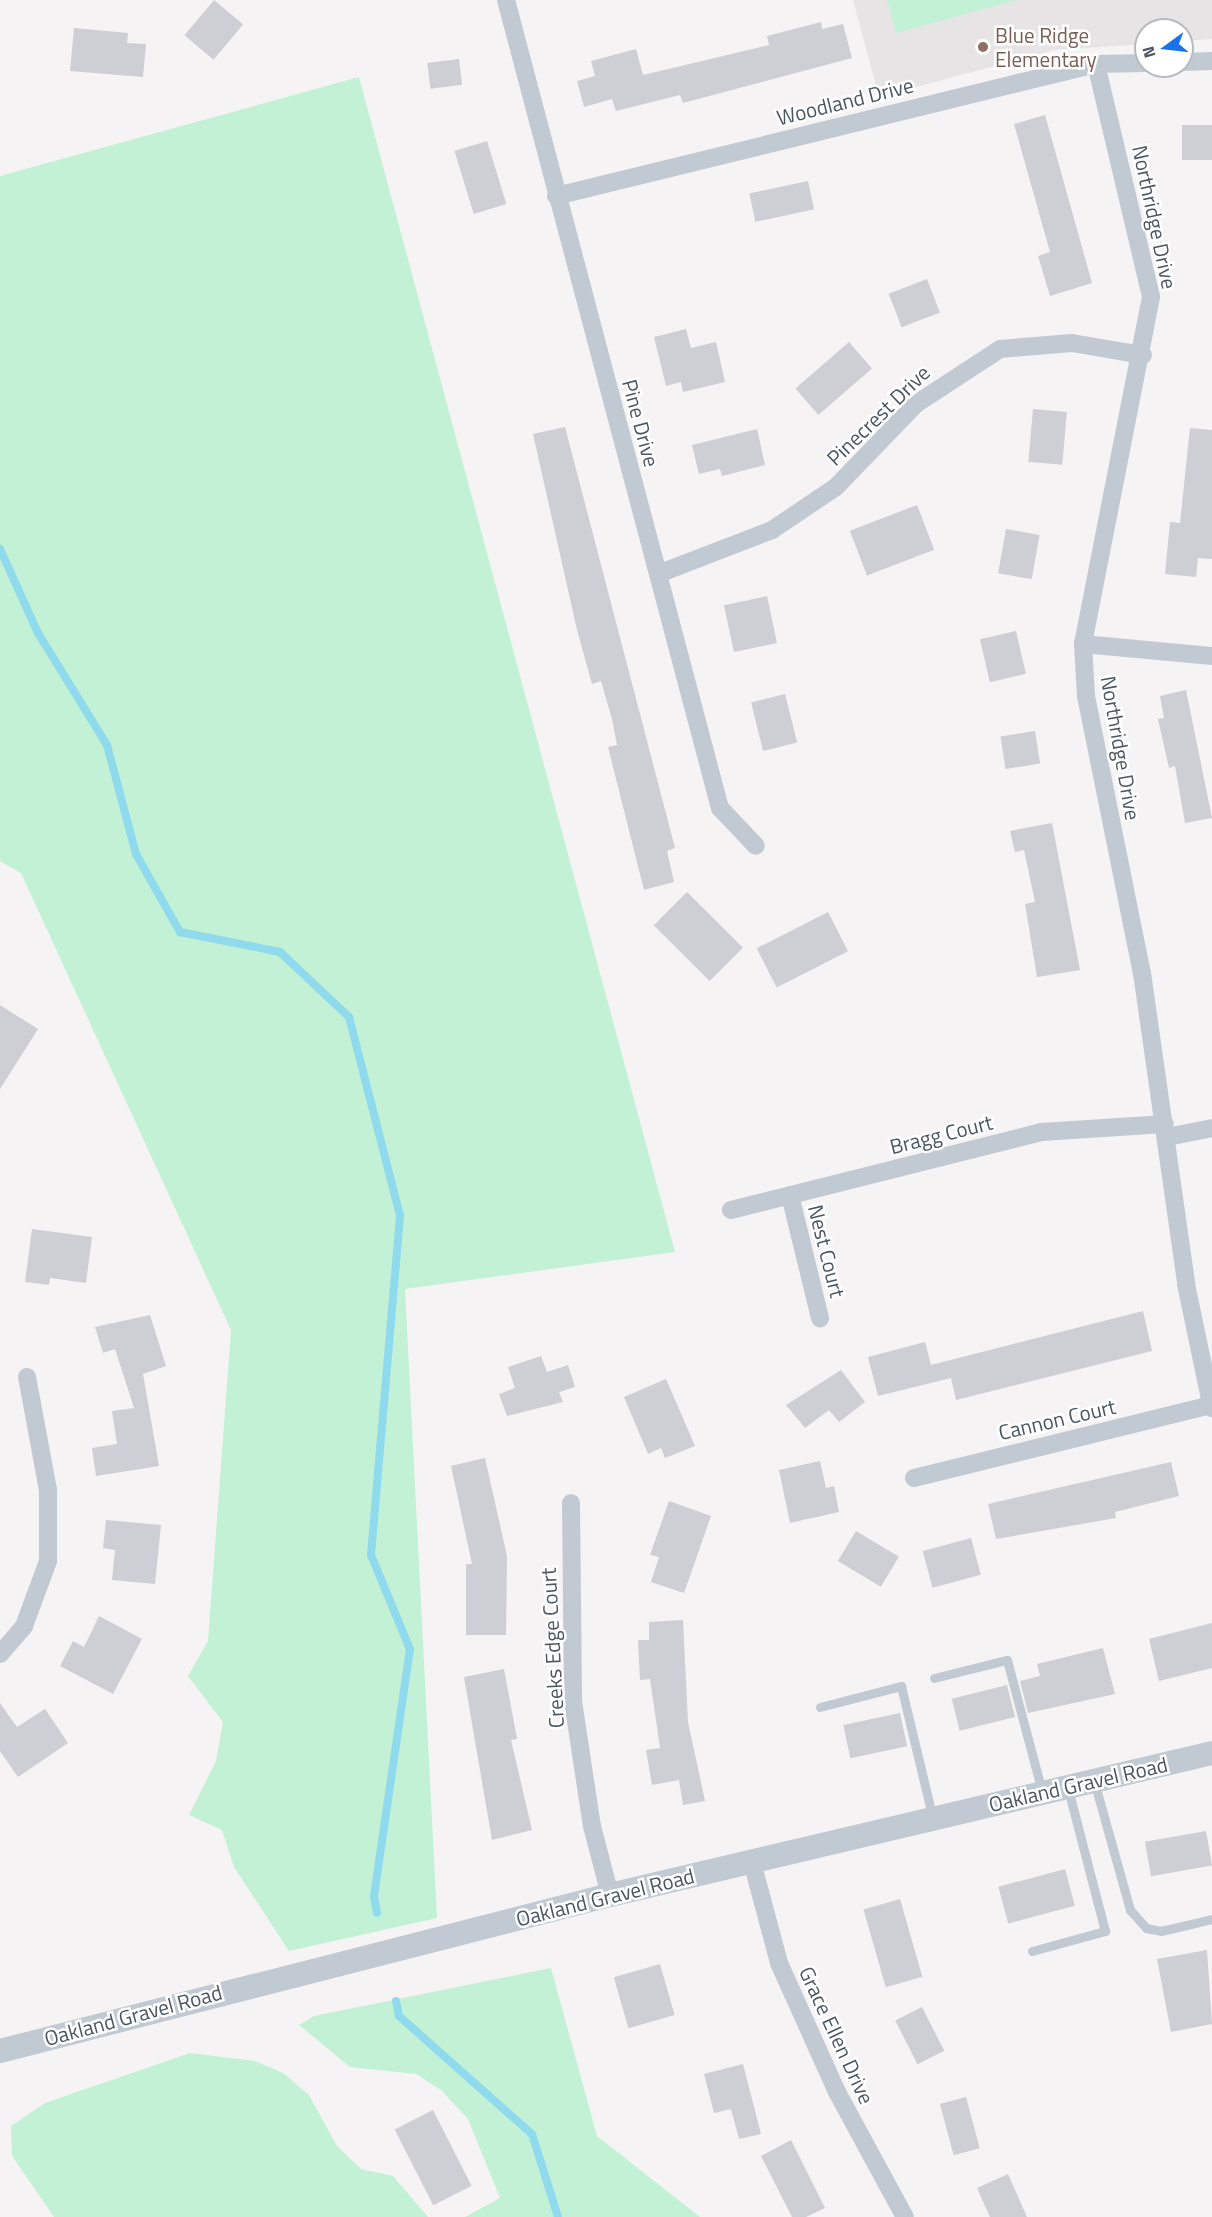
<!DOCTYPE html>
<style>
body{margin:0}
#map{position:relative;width:1212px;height:2217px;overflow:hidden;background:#f5f3f3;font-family:"Titillium Web",sans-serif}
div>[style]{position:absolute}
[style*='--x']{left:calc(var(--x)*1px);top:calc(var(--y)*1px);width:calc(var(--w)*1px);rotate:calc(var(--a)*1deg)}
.education>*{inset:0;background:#e6e4e5}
.green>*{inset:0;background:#c3f1d5}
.stream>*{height:8px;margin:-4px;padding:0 4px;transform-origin:4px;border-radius:4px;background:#90daee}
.building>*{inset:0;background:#cdcfd5;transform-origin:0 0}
.service>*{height:9px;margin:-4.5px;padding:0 4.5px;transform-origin:4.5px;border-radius:4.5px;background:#c1cad2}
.minor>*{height:18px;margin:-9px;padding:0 9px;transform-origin:9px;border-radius:9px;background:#c1cad2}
.tertiary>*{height:24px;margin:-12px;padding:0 12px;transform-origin:12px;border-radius:12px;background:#c1cad2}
.dots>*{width:16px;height:16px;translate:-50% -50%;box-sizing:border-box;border:3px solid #fff;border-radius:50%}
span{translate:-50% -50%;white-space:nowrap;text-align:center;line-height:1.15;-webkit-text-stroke:5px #fff;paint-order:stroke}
.education-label{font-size:21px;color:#785e54}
.left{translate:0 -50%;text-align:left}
.street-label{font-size:21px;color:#4a5661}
.north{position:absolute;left:1134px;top:18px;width:60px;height:60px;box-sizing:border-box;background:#fff;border:2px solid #b7bbc0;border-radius:50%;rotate:255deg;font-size:16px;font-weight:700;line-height:24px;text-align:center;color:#4a5661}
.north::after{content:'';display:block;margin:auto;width:21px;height:27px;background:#1a73e8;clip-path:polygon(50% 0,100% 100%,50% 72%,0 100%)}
</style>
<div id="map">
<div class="education">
<div style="clip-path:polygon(853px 0,1212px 0,1212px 39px,1182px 41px,1182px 30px,1146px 30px,1146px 44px,1054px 50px,879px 97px)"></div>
</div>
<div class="green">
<div style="clip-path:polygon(887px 0,1016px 0,896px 33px)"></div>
<div style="clip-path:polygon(359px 77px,675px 1252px,405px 1289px,437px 1918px,289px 1951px,234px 1867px,222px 1830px,189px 1815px,216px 1761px,223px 1722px,188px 1676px,208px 1641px,231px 1330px,21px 873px,0 861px,0 176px)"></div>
<div style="clip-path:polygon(551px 1968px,597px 2136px,700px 2217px,465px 2217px,500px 2198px,468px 2119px,441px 2090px,416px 2074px,350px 2067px,299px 2025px,314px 2016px)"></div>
<div style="clip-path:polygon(190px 2053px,255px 2061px,283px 2073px,309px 2095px,337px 2146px,361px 2169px,393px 2176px,428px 2217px,54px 2217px,12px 2156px,11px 2126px,45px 2103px)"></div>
</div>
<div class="stream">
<div style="--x:0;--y:549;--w:92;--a:65.7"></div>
<div style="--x:38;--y:633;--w:132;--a:58.4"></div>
<div style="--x:107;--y:745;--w:113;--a:75.1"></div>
<div style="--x:136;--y:854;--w:90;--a:60.6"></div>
<div style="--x:180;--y:932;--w:102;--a:11.3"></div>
<div style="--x:280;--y:952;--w:95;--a:43.3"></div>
<div style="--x:349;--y:1017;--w:205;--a:75.6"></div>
<div style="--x:400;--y:1216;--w:340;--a:94.9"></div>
<div style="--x:371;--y:1555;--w:102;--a:67.5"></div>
<div style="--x:410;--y:1649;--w:250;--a:98.3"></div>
<div style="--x:374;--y:1896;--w:17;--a:80"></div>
<div style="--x:396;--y:2001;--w:15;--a:79"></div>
<div style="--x:399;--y:2016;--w:178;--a:41.6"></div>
<div style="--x:532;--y:2134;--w:87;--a:72.6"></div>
</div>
<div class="building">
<div style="left:214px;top:0;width:38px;height:46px;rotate:40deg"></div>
<div style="clip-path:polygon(821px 22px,822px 29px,843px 24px,852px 58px,683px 103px,680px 95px,616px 111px,612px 99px,584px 107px,577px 81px,595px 76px,591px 61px,636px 49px,643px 75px,769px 45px,767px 36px)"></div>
<div style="clip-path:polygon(74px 28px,128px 33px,127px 43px,146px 44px,143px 77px,70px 71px)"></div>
<div style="left:459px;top:59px;width:26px;height:32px;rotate:83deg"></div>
<div style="clip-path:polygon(1045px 115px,1092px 283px,1050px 296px,1038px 256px,1050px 252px,1014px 124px)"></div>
<div style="left:1212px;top:125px;width:35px;height:30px;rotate:90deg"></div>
<div style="left:487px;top:141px;width:66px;height:34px;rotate:73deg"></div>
<div style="left:808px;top:181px;width:29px;height:60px;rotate:78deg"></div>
<div style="left:927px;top:279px;width:36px;height:41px;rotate:69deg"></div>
<div style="clip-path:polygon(686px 329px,691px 348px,716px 342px,725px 382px,683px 392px,681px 382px,666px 386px,654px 337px)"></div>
<div style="left:849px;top:342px;width:35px;height:71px;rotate:49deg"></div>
<div style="left:1033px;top:409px;width:34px;height:53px;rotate:5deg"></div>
<div style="clip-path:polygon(565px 427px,675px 848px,667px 851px,674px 882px,644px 890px,608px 747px,617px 745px,612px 719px,601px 681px,592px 684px,577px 630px,533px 434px)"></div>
<div style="clip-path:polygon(1190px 428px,1212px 430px,1212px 559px,1198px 558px,1196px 577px,1165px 574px,1170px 522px,1180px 523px)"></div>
<div style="clip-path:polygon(757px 429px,765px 465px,722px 476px,720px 469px,699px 474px,692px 445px)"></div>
<div style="left:917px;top:505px;width:48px;height:72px;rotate:69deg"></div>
<div style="left:1006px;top:529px;width:34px;height:45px;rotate:10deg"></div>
<div style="left:767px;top:596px;width:48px;height:44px;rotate:78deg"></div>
<div style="left:1016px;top:631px;width:44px;height:37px;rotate:77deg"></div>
<div style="clip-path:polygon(1186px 690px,1212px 818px,1185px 823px,1175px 766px,1169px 768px,1158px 719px,1164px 718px,1160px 696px)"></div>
<div style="left:785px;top:694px;width:50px;height:35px;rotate:76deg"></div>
<div style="left:1035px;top:731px;width:33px;height:35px;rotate:81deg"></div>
<div style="clip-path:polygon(1052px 823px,1080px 970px,1037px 977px,1025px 904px,1035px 902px,1024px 850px,1015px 852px,1010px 831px)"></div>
<div style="left:687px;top:892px;width:79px;height:47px;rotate:45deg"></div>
<div style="left:828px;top:912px;width:44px;height:80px;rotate:63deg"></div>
<div style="clip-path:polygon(0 1005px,38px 1029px,0 1089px)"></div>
<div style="clip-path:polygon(32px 1229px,92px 1237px,86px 1283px,50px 1278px,49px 1285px,25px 1282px)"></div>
<div style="clip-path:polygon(1143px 1311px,1152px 1351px,956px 1400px,951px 1378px,878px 1396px,868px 1357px,925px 1342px,931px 1365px)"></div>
<div style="clip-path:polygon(150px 1315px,166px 1366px,143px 1374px,159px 1466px,96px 1476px,92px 1448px,117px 1444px,112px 1411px,134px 1408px,115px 1349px,103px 1353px,95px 1327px)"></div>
<div style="clip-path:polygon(541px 1356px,547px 1372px,568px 1365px,575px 1387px,559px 1392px,563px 1402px,507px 1416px,499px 1394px,515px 1388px,508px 1367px)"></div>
<div style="clip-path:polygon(841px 1370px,865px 1402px,839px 1422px,829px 1410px,805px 1428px,786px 1405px)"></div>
<div style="clip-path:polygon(666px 1379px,695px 1446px,665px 1458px,661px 1448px,648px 1454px,624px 1397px)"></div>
<div style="clip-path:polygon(485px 1458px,507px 1556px,506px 1635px,466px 1635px,466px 1564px,472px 1564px,451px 1466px)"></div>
<div style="clip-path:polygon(820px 1461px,826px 1488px,834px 1486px,839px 1512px,790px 1523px,779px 1470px)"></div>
<div style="clip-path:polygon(1171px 1462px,1179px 1496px,1115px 1512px,1116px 1518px,996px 1539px,988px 1504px)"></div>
<div style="clip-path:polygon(669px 1501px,711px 1516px,684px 1593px,651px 1582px,659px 1557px,650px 1555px)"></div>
<div style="clip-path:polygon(106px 1520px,161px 1525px,155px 1584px,112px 1580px,115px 1550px,103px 1548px)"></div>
<div style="left:856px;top:1531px;width:50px;height:35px;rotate:31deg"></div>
<div style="left:971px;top:1538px;width:38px;height:50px;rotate:75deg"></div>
<div style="clip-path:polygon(99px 1616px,142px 1639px,113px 1694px,60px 1666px,73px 1641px,84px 1647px)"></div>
<div style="clip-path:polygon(683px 1620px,688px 1722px,705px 1801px,683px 1805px,679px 1780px,652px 1785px,646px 1750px,660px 1748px,650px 1679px,640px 1680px,638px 1640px,649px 1640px,649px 1622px)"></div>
<div style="clip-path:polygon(1212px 1623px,1212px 1668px,1159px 1681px,1149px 1639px)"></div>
<div style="clip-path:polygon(1103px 1648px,1115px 1694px,1028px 1713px,1020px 1681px,1040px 1676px,1037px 1664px)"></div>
<div style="clip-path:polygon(504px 1669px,517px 1739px,511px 1740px,532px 1830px,492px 1840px,464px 1677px)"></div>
<div style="left:1007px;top:1685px;width:33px;height:57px;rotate:76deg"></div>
<div style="clip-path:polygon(0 1703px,17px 1727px,45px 1709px,68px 1743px,18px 1777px,0 1751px)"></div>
<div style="left:900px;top:1713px;width:34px;height:58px;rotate:78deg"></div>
<div style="left:1206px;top:1831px;width:35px;height:62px;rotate:80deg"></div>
<div style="left:1065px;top:1869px;width:38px;height:69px;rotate:75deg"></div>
<div style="left:900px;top:1899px;width:81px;height:38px;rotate:74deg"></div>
<div style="clip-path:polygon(1207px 1950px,1212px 2024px,1171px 2032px,1157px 1959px)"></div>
<div style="left:660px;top:1964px;width:53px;height:48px;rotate:74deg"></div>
<div style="left:922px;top:2007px;width:49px;height:30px;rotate:63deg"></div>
<div style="clip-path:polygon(743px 2064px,761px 2134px,739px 2139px,731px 2109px,714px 2113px,704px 2074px)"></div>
<div style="left:966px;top:2097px;width:53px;height:27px;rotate:75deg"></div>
<div style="left:433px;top:2110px;width:85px;height:43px;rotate:63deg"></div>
<div style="clip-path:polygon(791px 2140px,825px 2208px,806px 2217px,792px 2217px,761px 2156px)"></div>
<div style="clip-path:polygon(1008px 2174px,1027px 2217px,990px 2217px,977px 2188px)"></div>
</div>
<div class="service">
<div style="--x:934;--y:1678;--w:75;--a:-13.9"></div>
<div style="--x:1007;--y:1660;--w:137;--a:75.1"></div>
<div style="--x:820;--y:1707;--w:84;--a:-14.5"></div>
<div style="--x:901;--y:1686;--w:137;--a:76.5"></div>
<div style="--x:1094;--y:1781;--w:134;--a:74.4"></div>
<div style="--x:1130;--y:1910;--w:24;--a:48"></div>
<div style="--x:1146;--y:1928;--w:15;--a:11"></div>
<div style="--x:1161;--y:1931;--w:52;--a:-13.2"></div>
<div style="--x:1032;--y:1951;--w:76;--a:-15.3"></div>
<div style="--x:1105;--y:1931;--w:147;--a:-104.6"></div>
</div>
<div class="minor">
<div style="--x:506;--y:0;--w:836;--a:75.17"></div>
<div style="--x:720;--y:808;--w:52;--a:46.5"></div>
<div style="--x:1182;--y:62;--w:30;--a:-2"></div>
<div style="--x:1096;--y:64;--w:239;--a:76.7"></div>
<div style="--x:1151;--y:297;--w:354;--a:101.1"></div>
<div style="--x:1083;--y:644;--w:52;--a:86.7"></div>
<div style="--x:1086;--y:696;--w:283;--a:78.6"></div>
<div style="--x:1142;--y:973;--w:314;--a:81.9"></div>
<div style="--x:1186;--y:1284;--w:127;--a:78.2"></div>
<div style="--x:556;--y:196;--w:556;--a:-13.74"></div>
<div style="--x:1096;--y:64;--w:50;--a:-1.1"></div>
<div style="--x:658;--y:574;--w:122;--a:-21.1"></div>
<div style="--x:772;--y:530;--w:77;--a:-33.9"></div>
<div style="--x:836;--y:487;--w:115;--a:-46.1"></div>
<div style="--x:916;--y:404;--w:100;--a:-33.2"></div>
<div style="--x:1000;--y:349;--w:72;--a:-4.8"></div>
<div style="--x:1072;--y:343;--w:72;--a:9.6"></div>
<div style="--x:1083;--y:644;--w:130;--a:5.3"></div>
<div style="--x:1167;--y:1137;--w:46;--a:-11.3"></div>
<div style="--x:790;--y:1195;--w:127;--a:76.3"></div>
<div style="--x:731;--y:1210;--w:321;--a:-14.1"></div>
<div style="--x:1042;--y:1132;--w:123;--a:-3.7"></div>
<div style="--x:914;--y:1478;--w:306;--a:-13.8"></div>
<div style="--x:571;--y:1503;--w:198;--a:89.4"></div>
<div style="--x:573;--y:1701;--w:126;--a:81.4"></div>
<div style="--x:592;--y:1826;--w:71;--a:75.4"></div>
<div style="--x:0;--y:1654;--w:37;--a:-49"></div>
<div style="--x:24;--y:1626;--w:69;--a:-69.7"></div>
<div style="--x:48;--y:1561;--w:71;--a:-90"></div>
<div style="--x:48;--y:1490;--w:115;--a:-100.5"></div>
<div style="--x:752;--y:1862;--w:105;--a:75"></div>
<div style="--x:779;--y:1963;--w:141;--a:65.8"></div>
<div style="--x:837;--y:2092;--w:142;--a:61.5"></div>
</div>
<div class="tertiary">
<div style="--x:0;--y:2051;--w:630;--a:-14.35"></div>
<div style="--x:610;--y:1895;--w:619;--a:-13.27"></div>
</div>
<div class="dots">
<div style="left:983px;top:47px;background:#8d6e63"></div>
</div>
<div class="education-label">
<span class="left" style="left:995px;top:47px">Blue Ridge<br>Elementary</span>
</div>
<div class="street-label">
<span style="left:845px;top:101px;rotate:-14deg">Woodland Drive</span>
<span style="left:1155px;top:217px;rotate:78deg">Northridge Drive</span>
<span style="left:878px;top:415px;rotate:-44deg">Pinecrest Drive</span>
<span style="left:641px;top:423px;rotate:75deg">Pine Drive</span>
<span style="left:1121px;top:748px;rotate:80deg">Northridge Drive</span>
<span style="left:941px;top:1134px;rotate:-14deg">Bragg Court</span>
<span style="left:827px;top:1251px;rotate:76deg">Nest Court</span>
<span style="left:1057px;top:1419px;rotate:-13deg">Cannon Court</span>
<span style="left:552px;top:1648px;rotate:-93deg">Creeks Edge Court</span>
<span style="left:1078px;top:1784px;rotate:-13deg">Oakland Gravel Road</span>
<span style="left:605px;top:1897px;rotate:-14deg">Oakland Gravel Road</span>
<span style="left:133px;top:2015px;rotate:-15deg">Oakland Gravel Road</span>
<span style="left:837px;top:2035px;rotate:65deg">Grace Ellen Drive</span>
</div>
<div class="north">N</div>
</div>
